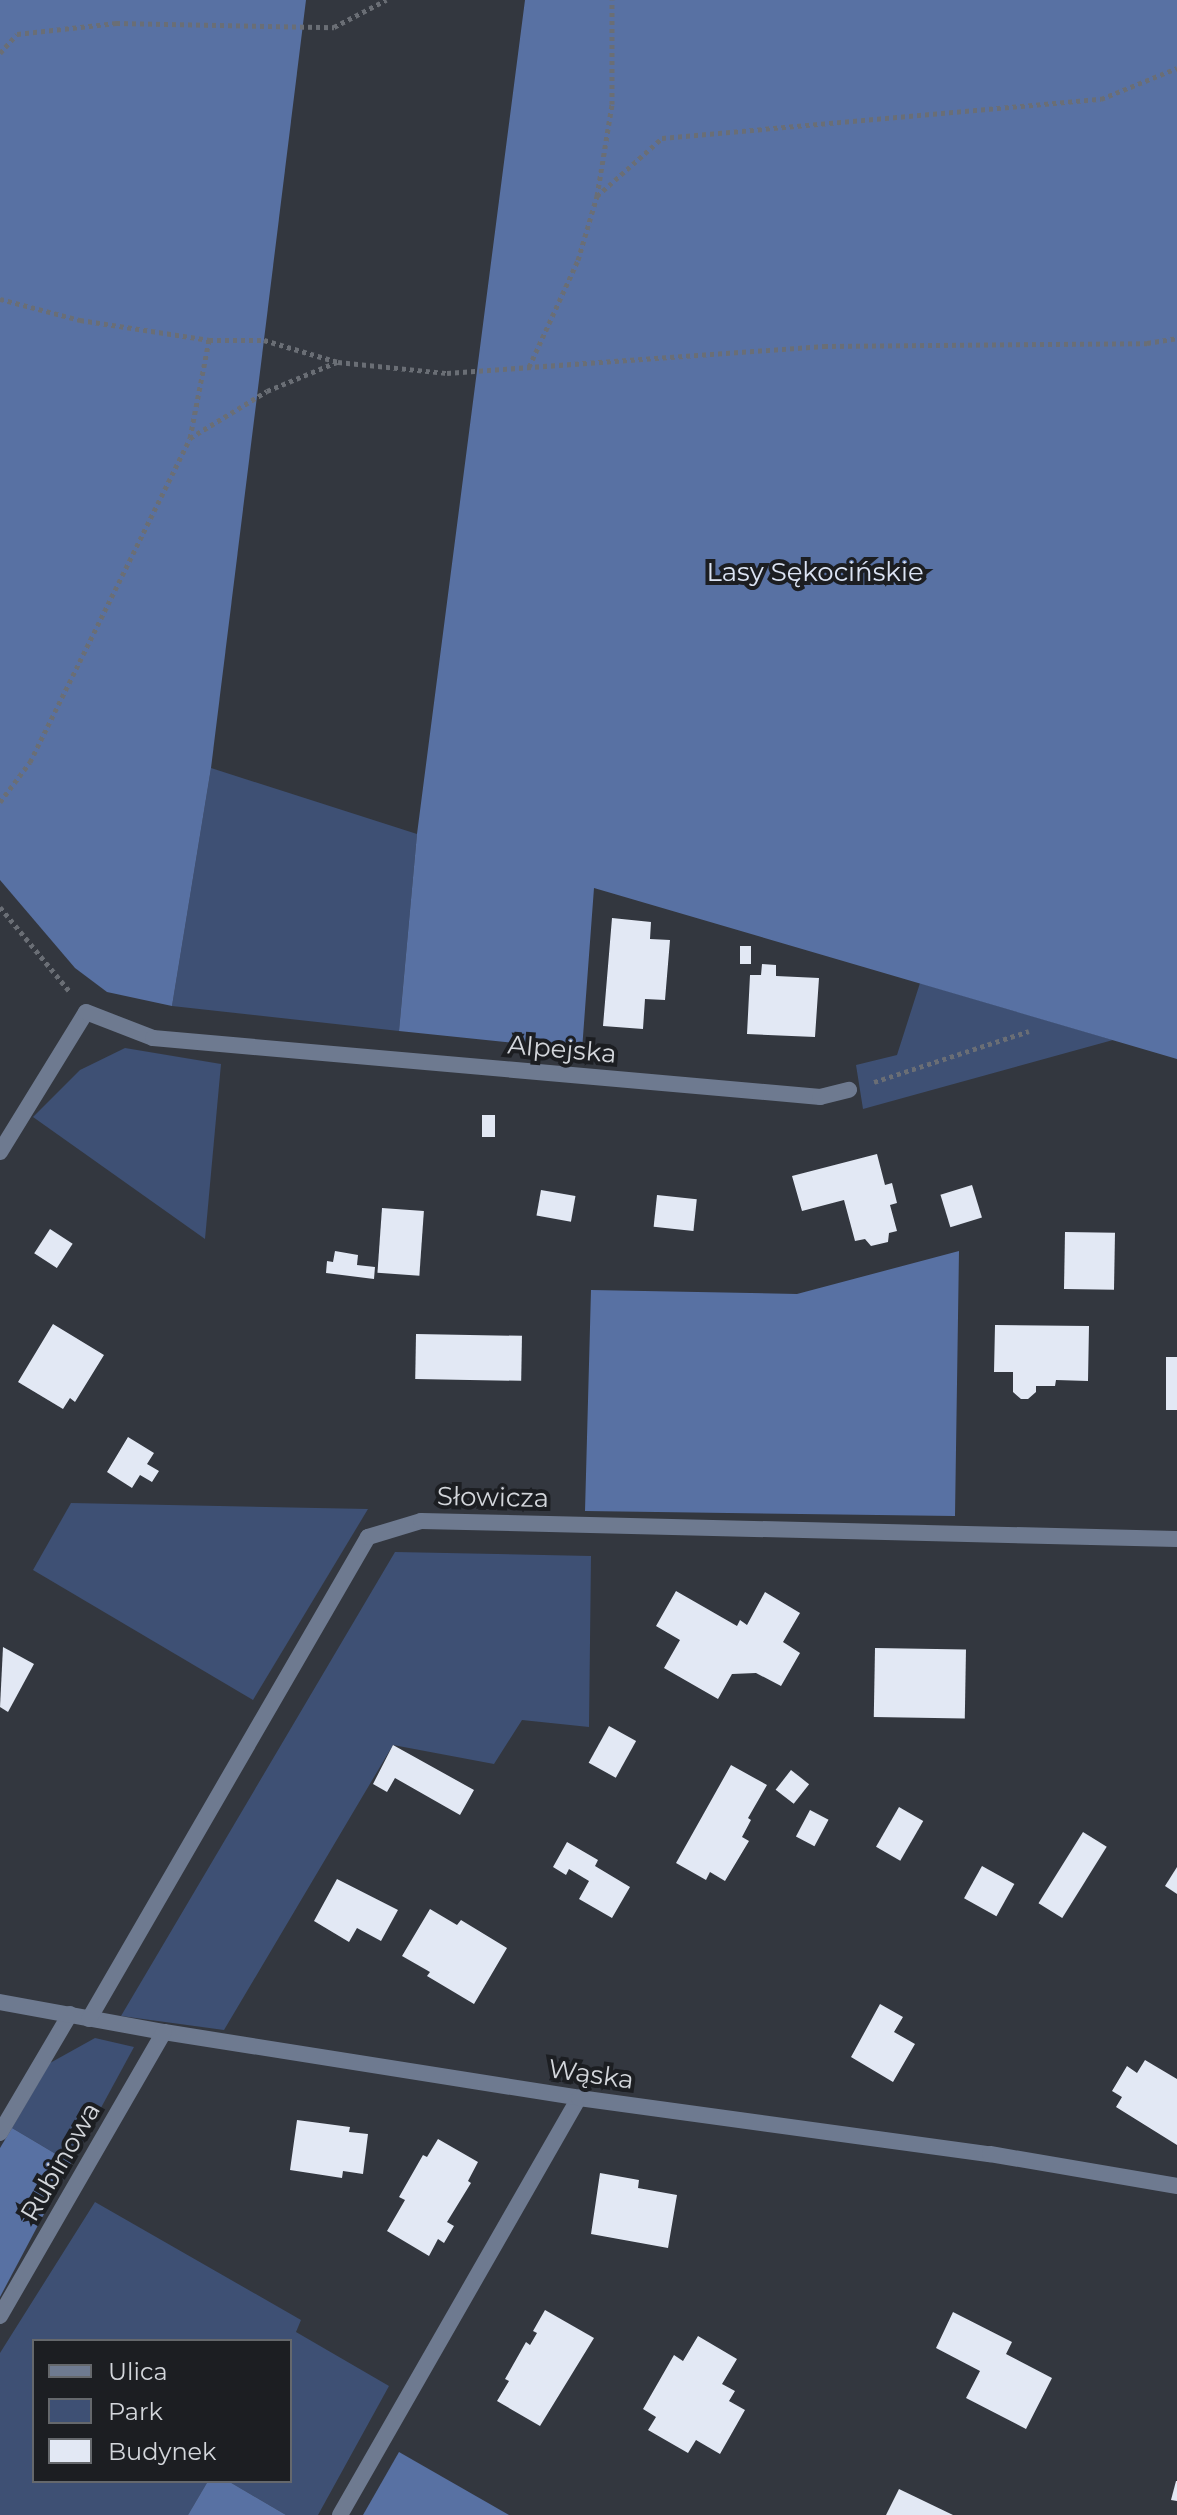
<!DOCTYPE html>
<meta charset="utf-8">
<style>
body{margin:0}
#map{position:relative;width:1177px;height:2515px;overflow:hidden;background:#33373f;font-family:Montserrat,sans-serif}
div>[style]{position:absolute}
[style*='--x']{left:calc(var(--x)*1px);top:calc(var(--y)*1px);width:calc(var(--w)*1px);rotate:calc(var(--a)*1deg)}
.green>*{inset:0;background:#3e5074}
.forest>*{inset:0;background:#5871a3}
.building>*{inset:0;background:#e2e8f4;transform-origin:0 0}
.path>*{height:5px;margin-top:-2.5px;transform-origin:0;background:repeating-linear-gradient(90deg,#6a6e75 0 4px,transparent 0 8px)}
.service>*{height:16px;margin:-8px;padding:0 8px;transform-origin:8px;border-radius:8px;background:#6e7a90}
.minor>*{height:16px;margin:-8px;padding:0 8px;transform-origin:8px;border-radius:8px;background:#6e7a90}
span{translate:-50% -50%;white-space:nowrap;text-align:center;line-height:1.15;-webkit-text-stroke:8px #1c1e22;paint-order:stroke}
.park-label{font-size:26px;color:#dce4f4}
.street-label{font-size:26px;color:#d3d6db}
.legend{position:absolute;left:32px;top:2339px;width:260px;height:144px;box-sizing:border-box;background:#1c1e22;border:2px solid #65686c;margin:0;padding:10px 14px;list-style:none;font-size:24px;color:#d3d6db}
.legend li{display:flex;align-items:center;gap:16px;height:40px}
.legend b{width:40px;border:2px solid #65686c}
</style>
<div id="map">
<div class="green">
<div style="clip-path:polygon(211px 768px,417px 834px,399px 1031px,172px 1006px)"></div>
<div style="clip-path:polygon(920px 983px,1113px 1040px,863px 1109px,856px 1065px,897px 1055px)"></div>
<div style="clip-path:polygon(125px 1048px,221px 1064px,205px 1239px,33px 1117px,80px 1070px)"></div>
<div style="clip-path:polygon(71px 1503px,368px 1509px,253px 1700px,33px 1570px)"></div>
<div style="clip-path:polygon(395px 1552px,591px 1556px,589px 1727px,522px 1720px,494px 1764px,393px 1745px,224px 2030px,121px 2016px)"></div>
<div style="clip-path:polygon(95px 2038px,134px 2047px,71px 2163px,12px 2128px,50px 2063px)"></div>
<div style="clip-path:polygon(95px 2202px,301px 2320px,296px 2332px,389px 2386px,318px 2515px,286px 2515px,228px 2481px,290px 2481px,290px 2341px,34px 2341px,34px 2481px,208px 2481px,188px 2515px,0 2515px,0 2353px)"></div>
</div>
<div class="forest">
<div style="clip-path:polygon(0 0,306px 0,211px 768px,172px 1006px,107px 992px,75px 968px,0 880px)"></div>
<div style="clip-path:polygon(525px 0,1177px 0,1177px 1059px,594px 888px,582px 1050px,399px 1031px,417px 834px)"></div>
<div style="clip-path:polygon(959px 1251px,955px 1516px,585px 1511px,591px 1290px,797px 1294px)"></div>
<div style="clip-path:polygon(12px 2128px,71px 2163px,0 2297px,0 2148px)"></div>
<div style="clip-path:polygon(399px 2452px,509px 2515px,363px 2515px)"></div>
<div style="clip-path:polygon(208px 2481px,228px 2481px,286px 2515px,188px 2515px)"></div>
</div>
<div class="building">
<div style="clip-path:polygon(612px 918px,651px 922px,650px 939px,670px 940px,665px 1000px,645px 999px,643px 1029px,603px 1026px)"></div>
<div style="left:740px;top:946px;width:11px;height:18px"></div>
<div style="clip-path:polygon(762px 964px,776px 965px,776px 976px,819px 978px,815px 1037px,747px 1034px,750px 975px,761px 975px)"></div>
<div style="left:482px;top:1115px;width:13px;height:22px"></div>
<div style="clip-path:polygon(877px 1154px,885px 1185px,892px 1183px,897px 1203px,890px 1205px,897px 1231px,889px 1233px,888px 1242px,871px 1246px,865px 1239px,855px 1241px,844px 1200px,802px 1211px,792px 1176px)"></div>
<div style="left:972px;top:1185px;width:34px;height:33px;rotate:73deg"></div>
<div style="left:541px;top:1190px;width:35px;height:26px;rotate:10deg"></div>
<div style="left:657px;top:1195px;width:40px;height:32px;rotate:6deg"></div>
<div style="left:382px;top:1208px;width:42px;height:65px;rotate:4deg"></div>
<div style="left:50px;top:1229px;width:27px;height:29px;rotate:33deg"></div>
<div style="left:1065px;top:1232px;width:50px;height:57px;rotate:1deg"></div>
<div style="clip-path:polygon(335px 1251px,358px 1255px,357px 1265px,375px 1267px,374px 1279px,326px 1273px,327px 1261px,333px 1262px)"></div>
<div style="clip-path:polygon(53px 1324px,104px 1355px,75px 1402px,70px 1398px,63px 1409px,18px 1382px)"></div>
<div style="clip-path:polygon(995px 1325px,1089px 1326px,1088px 1381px,1056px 1380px,1055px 1386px,1036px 1386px,1036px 1392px,1028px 1399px,1021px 1399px,1013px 1392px,1013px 1372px,994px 1372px)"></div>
<div style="left:416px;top:1334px;width:106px;height:45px;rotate:1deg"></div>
<div style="left:1166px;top:1357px;width:11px;height:53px"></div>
<div style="clip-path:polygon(128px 1437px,154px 1453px,147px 1464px,159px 1471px,152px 1482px,140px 1475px,132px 1488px,107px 1472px)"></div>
<div style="clip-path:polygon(676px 1591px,737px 1626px,740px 1620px,747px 1625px,765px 1592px,800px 1613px,783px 1642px,800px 1653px,781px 1686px,756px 1673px,732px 1674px,718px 1699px,664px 1668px,680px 1640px,656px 1626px)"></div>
<div style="clip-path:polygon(3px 1647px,34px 1664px,8px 1712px,0 1707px)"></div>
<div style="left:875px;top:1648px;width:91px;height:69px;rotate:1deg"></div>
<div style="left:609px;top:1726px;width:31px;height:42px;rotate:29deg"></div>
<div style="clip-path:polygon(393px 1745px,474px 1790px,460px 1815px,395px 1778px,387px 1792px,373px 1784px)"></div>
<div style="clip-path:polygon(731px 1765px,767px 1785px,748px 1818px,751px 1820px,742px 1837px,749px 1841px,725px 1881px,710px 1872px,706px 1880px,676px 1863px)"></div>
<div style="left:791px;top:1770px;width:23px;height:25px;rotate:38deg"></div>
<div style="left:899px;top:1807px;width:28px;height:46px;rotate:30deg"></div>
<div style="left:810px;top:1810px;width:21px;height:30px;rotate:28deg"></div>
<div style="left:1083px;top:1832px;width:28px;height:84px;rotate:32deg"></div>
<div style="clip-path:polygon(567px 1842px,598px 1860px,595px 1866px,630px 1887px,612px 1918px,579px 1899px,589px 1881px,569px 1869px,566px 1875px,553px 1867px)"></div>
<div style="left:982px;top:1866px;width:37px;height:37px;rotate:29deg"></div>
<div style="clip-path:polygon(1177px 1867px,1177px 1894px,1165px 1886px)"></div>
<div style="clip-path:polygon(337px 1879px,398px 1910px,381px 1941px,357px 1928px,349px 1942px,314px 1921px)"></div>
<div style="clip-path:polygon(430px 1909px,457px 1925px,461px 1920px,507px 1948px,474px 2004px,427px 1976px,430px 1972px,402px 1956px)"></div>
<div style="clip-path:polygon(880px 2004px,903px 2017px,894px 2032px,915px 2044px,893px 2082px,851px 2057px)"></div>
<div style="clip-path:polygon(1145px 2060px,1177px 2079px,1177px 2145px,1116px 2107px,1122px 2097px,1112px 2091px,1127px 2066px,1137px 2073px)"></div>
<div style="clip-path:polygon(297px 2120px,350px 2127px,349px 2132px,368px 2134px,363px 2174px,343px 2171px,342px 2178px,290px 2170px)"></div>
<div style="clip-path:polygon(438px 2139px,478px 2162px,468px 2181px,471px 2183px,447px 2222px,454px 2226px,444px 2243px,438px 2239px,429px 2256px,387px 2231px,405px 2200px,399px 2197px,423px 2155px,427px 2157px)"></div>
<div style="clip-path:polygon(600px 2173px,639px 2180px,638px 2188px,677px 2195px,668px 2248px,591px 2234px)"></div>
<div style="clip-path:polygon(545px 2310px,594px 2338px,540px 2426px,497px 2401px,509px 2381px,505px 2379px,526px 2342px,530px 2345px,537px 2333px,533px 2331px)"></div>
<div style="clip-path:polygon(953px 2312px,1012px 2342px,1006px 2354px,1052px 2378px,1026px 2429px,966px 2398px,980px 2371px,936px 2348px)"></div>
<div style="clip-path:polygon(698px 2336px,737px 2359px,722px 2384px,735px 2391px,729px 2401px,745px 2410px,720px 2454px,696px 2440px,688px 2453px,648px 2430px,656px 2417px,643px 2409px,674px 2355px,683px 2361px)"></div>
<div style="clip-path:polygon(1176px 2481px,1177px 2481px,1177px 2501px,1171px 2500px)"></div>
<div style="clip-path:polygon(899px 2489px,953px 2515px,886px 2515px)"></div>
</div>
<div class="path">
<div style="--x:0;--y:53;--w:25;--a:-48"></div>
<div style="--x:17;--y:34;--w:100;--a:-6.3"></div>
<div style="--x:116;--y:23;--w:218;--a:1.1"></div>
<div style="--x:334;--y:27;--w:59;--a:-27.4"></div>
<div style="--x:597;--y:196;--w:87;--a:-41.7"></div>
<div style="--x:662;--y:138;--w:441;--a:-5.1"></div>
<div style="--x:1101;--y:99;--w:82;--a:-22.2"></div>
<div style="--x:0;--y:299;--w:83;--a:14.7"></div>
<div style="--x:80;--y:320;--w:131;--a:8.8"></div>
<div style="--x:209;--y:340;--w:55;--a:0"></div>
<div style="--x:264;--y:340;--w:77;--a:16.6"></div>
<div style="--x:338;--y:362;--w:110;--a:5.8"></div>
<div style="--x:447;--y:373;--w:378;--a:-4.1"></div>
<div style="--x:824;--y:346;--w:323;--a:-0.5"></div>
<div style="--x:1147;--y:343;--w:30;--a:-9"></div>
<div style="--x:529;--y:367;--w:118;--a:-65.4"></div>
<div style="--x:578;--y:260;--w:67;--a:-73.5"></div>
<div style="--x:597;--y:196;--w:93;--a:-80.7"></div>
<div style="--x:612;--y:104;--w:104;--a:-90"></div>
<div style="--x:190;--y:438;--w:90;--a:-31.4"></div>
<div style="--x:267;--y:391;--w:76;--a:-22.5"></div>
<div style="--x:0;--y:802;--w:50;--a:-53.1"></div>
<div style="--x:30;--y:762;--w:361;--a:-63.7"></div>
<div style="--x:190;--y:438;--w:100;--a:-79"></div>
<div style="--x:0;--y:907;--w:110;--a:50.5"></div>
<div style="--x:874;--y:1082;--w:163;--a:-18.2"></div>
</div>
<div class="service">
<div style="--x:0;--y:2133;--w:138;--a:-59.5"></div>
<div style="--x:340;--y:2515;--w:481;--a:-60.2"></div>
</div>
<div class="minor">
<div style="--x:0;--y:1152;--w:164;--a:-58.4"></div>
<div style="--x:86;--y:1012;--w:72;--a:21.2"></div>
<div style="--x:153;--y:1038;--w:670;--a:5.05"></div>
<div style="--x:820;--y:1097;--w:30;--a:-14"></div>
<div style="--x:0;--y:2002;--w:167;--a:10.4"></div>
<div style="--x:164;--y:2032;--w:420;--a:9"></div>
<div style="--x:579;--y:2098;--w:415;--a:7.8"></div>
<div style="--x:990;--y:2154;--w:190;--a:9.7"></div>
<div style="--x:89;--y:2019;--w:557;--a:-59.94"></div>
<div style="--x:368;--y:1537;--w:55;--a:-16.8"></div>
<div style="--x:421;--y:1521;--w:756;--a:1.36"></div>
<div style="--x:0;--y:2316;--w:328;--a:-60"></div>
</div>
<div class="park-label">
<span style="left:815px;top:573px">Lasy Sękocińskie</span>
</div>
<div class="street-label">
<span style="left:562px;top:1050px;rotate:5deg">Alpejska</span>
<span style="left:493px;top:1498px;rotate:1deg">Słowicza</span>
<span style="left:591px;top:2075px;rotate:8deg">Wąska</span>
<span style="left:61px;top:2162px;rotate:-60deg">Rubinowa</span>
</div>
<ul class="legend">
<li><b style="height:10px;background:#6e7a90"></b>Ulica</li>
<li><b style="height:22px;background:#3e5074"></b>Park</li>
<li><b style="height:22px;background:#e2e8f4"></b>Budynek</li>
</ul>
</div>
